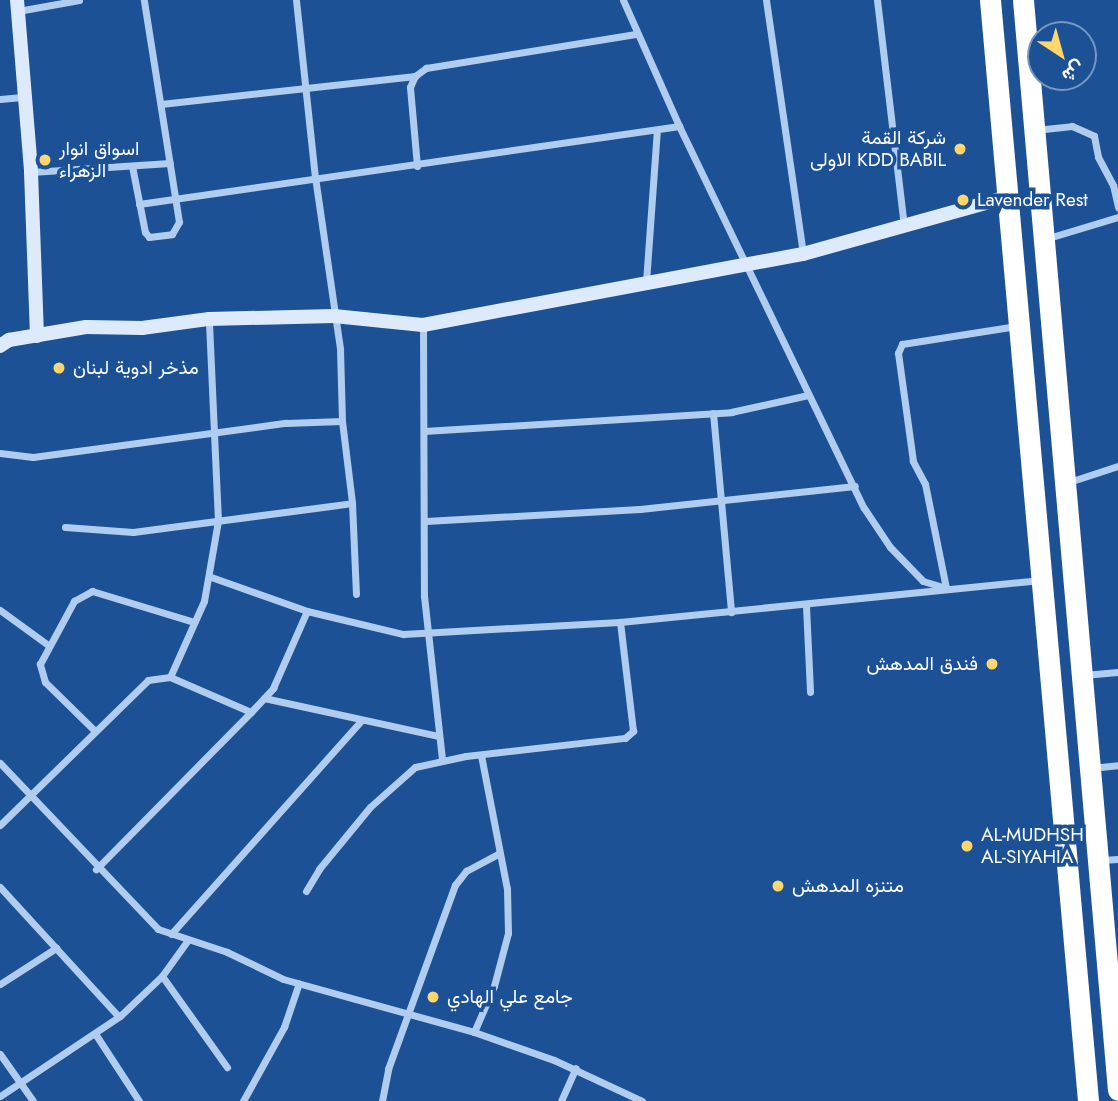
<!DOCTYPE html>
<meta charset="utf-8">
<style>
body{margin:0}
#map{position:relative;width:1118px;height:1101px;overflow:hidden;background:#1c5196;font-family:Jost,Vazirmatn,sans-serif}
div>[style]{position:absolute}
[style*='--x']{left:calc(var(--x)*1px);top:calc(var(--y)*1px);width:calc(var(--w)*1px);rotate:calc(var(--a)*1deg)}
.street>*{height:7px;margin:-3.5px;padding:0 3.5px;transform-origin:3.5px;border-radius:3.5px;background:#b0ccef}
.secondary>*{height:14px;margin:-7px;padding:0 7px;transform-origin:7px;border-radius:7px;background:#ddeafb}
.highway>*{height:21px;margin:-10.5px;padding:0 10.5px;transform-origin:10.5px;border-radius:10.5px;background:#fff}
.dots>*{width:19px;height:19px;translate:-50% -50%;box-sizing:border-box;border:4px solid #1c5196;border-radius:50%}
span{translate:-50% -50%;white-space:nowrap;text-align:center;line-height:1.15;-webkit-text-stroke:7px #1c5196;paint-order:stroke}
.poi-label{font-size:19px;color:#fff}
.right{translate:-100% -50%;text-align:right}
.left{translate:0 -50%;text-align:left}
.north{position:absolute;left:1027px;top:21px;width:70px;height:70px;box-sizing:border-box;background:#1c5196;border:2px solid #7797c0;border-radius:50%;rotate:144deg;font-size:19px;font-weight:700;line-height:28px;text-align:center;color:#fff}
.north::after{content:'';display:block;margin:auto;width:24px;height:32px;background:#ffd66e;clip-path:polygon(50% 0,100% 100%,50% 72%,0 100%)}
</style>
<div id="map">
<div class="street">
<div style="--x:296;--y:0;--w:178;--a:83.9"></div>
<div style="--x:315;--y:177;--w:174;--a:81.7"></div>
<div style="--x:340;--y:349;--w:72;--a:88.4"></div>
<div style="--x:342;--y:421;--w:83;--a:83"></div>
<div style="--x:623;--y:0;--w:138;--a:66"></div>
<div style="--x:679;--y:126;--w:424;--a:64.2"></div>
<div style="--x:864;--y:508;--w:47;--a:56.3"></div>
<div style="--x:890;--y:547;--w:47;--a:45.9"></div>
<div style="--x:923;--y:581;--w:24;--a:17"></div>
<div style="--x:946;--y:588;--w:106;--a:-101.4"></div>
<div style="--x:925;--y:484;--w:26;--a:-118"></div>
<div style="--x:913;--y:461;--w:109;--a:-97.9"></div>
<div style="--x:898;--y:353;--w:10;--a:-66"></div>
<div style="--x:902;--y:344;--w:116;--a:-8.9"></div>
<div style="--x:766;--y:0;--w:257;--a:81.7"></div>
<div style="--x:877;--y:0;--w:227;--a:83.2"></div>
<div style="--x:18;--y:11;--w:62;--a:-10.2"></div>
<div style="--x:0;--y:99;--w:25;--a:-5"></div>
<div style="--x:161;--y:104;--w:256;--a:-6.3"></div>
<div style="--x:1035;--y:130;--w:37;--a:-6"></div>
<div style="--x:1072;--y:126;--w:24;--a:24"></div>
<div style="--x:1094;--y:136;--w:21;--a:79"></div>
<div style="--x:1098;--y:157;--w:32;--a:62"></div>
<div style="--x:1113;--y:185;--w:23;--a:77"></div>
<div style="--x:132;--y:166;--w:67;--a:78.9"></div>
<div style="--x:145;--y:232;--w:6;--a:51"></div>
<div style="--x:149;--y:237;--w:23;--a:-7"></div>
<div style="--x:172;--y:234;--w:14;--a:-60"></div>
<div style="--x:179;--y:222;--w:225;--a:-99"></div>
<div style="--x:417;--y:166;--w:79;--a:-95.1"></div>
<div style="--x:410;--y:87;--w:12;--a:-66"></div>
<div style="--x:415;--y:76;--w:14;--a:-36"></div>
<div style="--x:426;--y:68;--w:214;--a:-9.2"></div>
<div style="--x:31;--y:172;--w:139;--a:-3.7"></div>
<div style="--x:139;--y:204;--w:546;--a:-8.22"></div>
<div style="--x:1045;--y:239;--w:76;--a:-16.8"></div>
<div style="--x:646;--y:282;--w:152;--a:-85.9"></div>
<div style="--x:423;--y:325;--w:271;--a:89.8"></div>
<div style="--x:424;--y:596;--w:165;--a:83.7"></div>
<div style="--x:713;--y:413;--w:200;--a:84.8"></div>
<div style="--x:424;--y:431;--w:308;--a:-3.5"></div>
<div style="--x:731;--y:412;--w:79;--a:-12.4"></div>
<div style="--x:0;--y:453;--w:33;--a:7"></div>
<div style="--x:33;--y:457;--w:255;--a:-7.7"></div>
<div style="--x:286;--y:423;--w:56;--a:-2"></div>
<div style="--x:1069;--y:482;--w:52;--a:-18.1"></div>
<div style="--x:426;--y:521;--w:214;--a:-3.2"></div>
<div style="--x:640;--y:509;--w:216;--a:-6.1"></div>
<div style="--x:65;--y:527;--w:68;--a:4.2"></div>
<div style="--x:133;--y:532;--w:221;--a:-7.5"></div>
<div style="--x:352;--y:503;--w:91;--a:87.5"></div>
<div style="--x:211;--y:577;--w:102;--a:19.5"></div>
<div style="--x:307;--y:611;--w:99;--a:13.5"></div>
<div style="--x:403;--y:634;--w:217;--a:-3.2"></div>
<div style="--x:620;--y:622;--w:421;--a:-5.7"></div>
<div style="--x:806;--y:606;--w:86;--a:87.3"></div>
<div style="--x:0;--y:610;--w:59;--a:36.1"></div>
<div style="--x:1084;--y:675;--w:34;--a:-5"></div>
<div style="--x:170;--y:677;--w:83;--a:-65.9"></div>
<div style="--x:204;--y:601;--w:81;--a:-80.1"></div>
<div style="--x:218;--y:521;--w:202;--a:-92.6"></div>
<div style="--x:264;--y:698;--w:179;--a:12.3"></div>
<div style="--x:251;--y:712;--w:33;--a:-47"></div>
<div style="--x:273;--y:688;--w:84;--a:-66.2"></div>
<div style="--x:95;--y:731;--w:70;--a:-135.6"></div>
<div style="--x:45;--y:682;--w:19;--a:-106"></div>
<div style="--x:40;--y:664;--w:72;--a:-61.6"></div>
<div style="--x:74;--y:601;--w:21;--a:-29"></div>
<div style="--x:92;--y:591;--w:107;--a:16.9"></div>
<div style="--x:0;--y:763;--w:229;--a:46.4"></div>
<div style="--x:158;--y:929;--w:73;--a:18.4"></div>
<div style="--x:227;--y:952;--w:62;--a:25.7"></div>
<div style="--x:283;--y:979;--w:198;--a:15.5"></div>
<div style="--x:474;--y:1032;--w:85;--a:19.3"></div>
<div style="--x:554;--y:1060;--w:97;--a:25"></div>
<div style="--x:1091;--y:768;--w:27;--a:-6"></div>
<div style="--x:0;--y:825;--w:207;--a:-44.4"></div>
<div style="--x:148;--y:680;--w:22;--a:-8"></div>
<div style="--x:170;--y:677;--w:88;--a:23.4"></div>
<div style="--x:251;--y:712;--w:221;--a:134.6"></div>
<div style="--x:1102;--y:860;--w:16;--a:-4"></div>
<div style="--x:0;--y:887;--w:175;--a:47.5"></div>
<div style="--x:306;--y:891;--w:26;--a:-59"></div>
<div style="--x:319;--y:869;--w:80;--a:-50.6"></div>
<div style="--x:370;--y:807;--w:60;--a:-41.6"></div>
<div style="--x:415;--y:767;--w:52;--a:-12.2"></div>
<div style="--x:466;--y:756;--w:160;--a:-6.5"></div>
<div style="--x:625;--y:738;--w:11;--a:-41"></div>
<div style="--x:633;--y:731;--w:110;--a:-96.8"></div>
<div style="--x:171;--y:934;--w:285;--a:-48.3"></div>
<div style="--x:162;--y:976;--w:112;--a:54.5"></div>
<div style="--x:0;--y:984;--w:67;--a:-32.7"></div>
<div style="--x:474;--y:1032;--w:50;--a:-66.5"></div>
<div style="--x:494;--y:986;--w:55;--a:-75.2"></div>
<div style="--x:508;--y:933;--w:44;--a:-91.3"></div>
<div style="--x:507;--y:889;--w:136;--a:-101"></div>
<div style="--x:96;--y:1035;--w:79;--a:56.9"></div>
<div style="--x:0;--y:1054;--w:57;--a:54.9"></div>
<div style="--x:0;--y:1096;--w:144;--a:-33.7"></div>
<div style="--x:120;--y:1016;--w:58;--a:-43.6"></div>
<div style="--x:162;--y:976;--w:44;--a:-54.2"></div>
<div style="--x:243;--y:1101;--w:85;--a:-61"></div>
<div style="--x:284;--y:1027;--w:46;--a:-71.2"></div>
<div style="--x:382;--y:1101;--w:33;--a:-79"></div>
<div style="--x:388;--y:1069;--w:196;--a:-70"></div>
<div style="--x:455;--y:885;--w:18;--a:-52"></div>
<div style="--x:466;--y:871;--w:38;--a:-28"></div>
<div style="--x:561;--y:1101;--w:36;--a:-66"></div>
</div>
<div class="secondary">
<div style="--x:17;--y:0;--w:173;--a:85.3"></div>
<div style="--x:31;--y:172;--w:164;--a:87.9"></div>
<div style="--x:0;--y:346;--w:11;--a:-34"></div>
<div style="--x:9;--y:340;--w:78;--a:-9.6"></div>
<div style="--x:86;--y:327;--w:56;--a:1"></div>
<div style="--x:142;--y:328;--w:68;--a:-7.7"></div>
<div style="--x:209;--y:319;--w:125;--a:-1.4"></div>
<div style="--x:334;--y:316;--w:89;--a:5.8"></div>
<div style="--x:423;--y:325;--w:387;--a:-10.6"></div>
<div style="--x:803;--y:254;--w:212;--a:-15.6"></div>
</div>
<div class="highway">
<div style="--x:990;--y:0;--w:1105;--a:84.91"></div>
<div style="--x:1023;--y:0;--w:1094;--a:85.02"></div>
</div>
<div class="dots">
<div style="left:960px;top:149px;background:#ffd66e"></div>
<div style="left:45px;top:160px;background:#ffd66e"></div>
<div style="left:963px;top:200px;background:#ffd66e"></div>
<div style="left:59px;top:368px;background:#ffd66e"></div>
<div style="left:992px;top:664px;background:#ffd66e"></div>
<div style="left:967px;top:846px;background:#ffd66e"></div>
<div style="left:778px;top:886px;background:#ffd66e"></div>
<div style="left:433px;top:997px;background:#ffd66e"></div>
</div>
<div class="poi-label">
<span class="right" style="left:946px;top:149px">شركة القمة<br>الاولى KDD BABIL</span>
<span class="left" style="left:59px;top:160px">اسواق انوار<br>الزهراء</span>
<span class="left" style="left:977px;top:200px">Lavender Rest</span>
<span class="left" style="left:73px;top:368px">مذخر ادوية لبنان</span>
<span class="right" style="left:978px;top:664px">فندق المدهش</span>
<span class="left" style="left:981px;top:846px">AL-MUDHSH<br>AL-SIYAHIA</span>
<span class="left" style="left:792px;top:886px">متنزه المدهش</span>
<span class="left" style="left:447px;top:997px">جامع علي الهادي</span>
</div>
<div class="north">ش</div>
</div>
